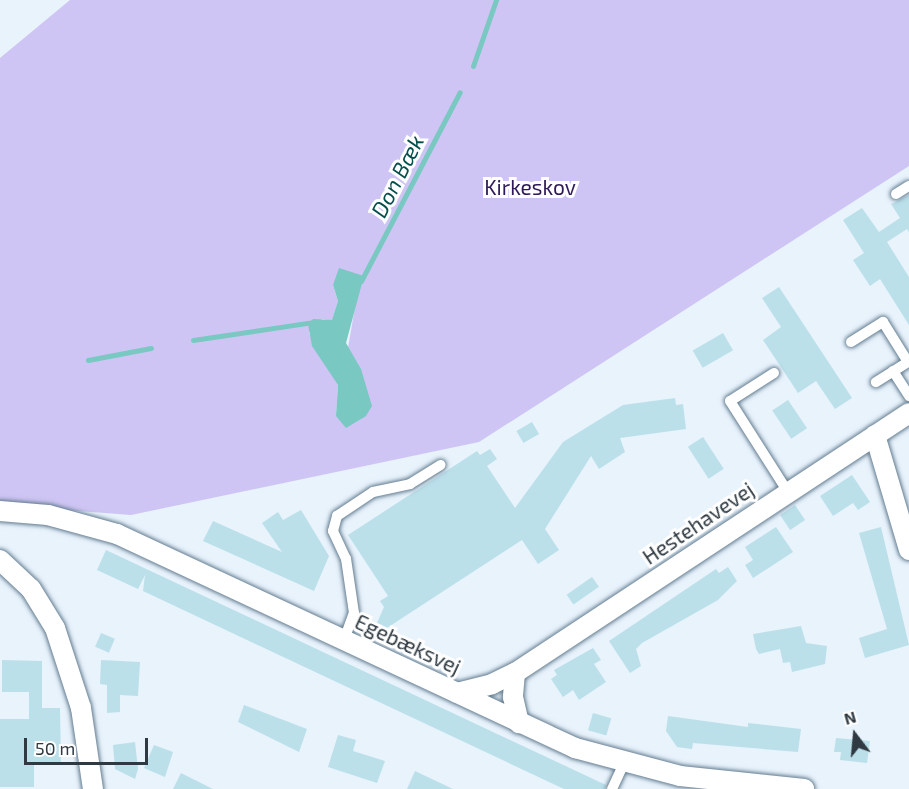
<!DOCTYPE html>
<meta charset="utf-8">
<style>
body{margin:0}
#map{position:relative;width:909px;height:789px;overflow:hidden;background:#e8f3fc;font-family:"Exo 2",sans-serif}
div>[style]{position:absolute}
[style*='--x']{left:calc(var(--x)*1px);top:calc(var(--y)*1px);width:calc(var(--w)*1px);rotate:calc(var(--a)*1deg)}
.green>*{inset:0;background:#cec5f4}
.water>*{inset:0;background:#7ac8c2}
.stream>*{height:5px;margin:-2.5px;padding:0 2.5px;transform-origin:2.5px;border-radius:2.5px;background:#7ac8c2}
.building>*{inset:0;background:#bbe0ea;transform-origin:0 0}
.roads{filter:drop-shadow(0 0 2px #637c90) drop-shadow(0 0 2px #637c90)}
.service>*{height:10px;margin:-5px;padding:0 5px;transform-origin:5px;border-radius:5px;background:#fff}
.minor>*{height:20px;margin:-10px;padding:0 10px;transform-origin:10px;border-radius:10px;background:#fff}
span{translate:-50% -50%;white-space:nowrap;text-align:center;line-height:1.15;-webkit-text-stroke:6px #fff;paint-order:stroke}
.park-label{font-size:21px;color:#2f1a59}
.street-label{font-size:21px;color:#2e3941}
.water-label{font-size:22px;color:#044e4b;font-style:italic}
.north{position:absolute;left:825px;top:705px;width:60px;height:60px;-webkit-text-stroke:4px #fff;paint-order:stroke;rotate:344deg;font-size:16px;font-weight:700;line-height:24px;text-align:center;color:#2e3941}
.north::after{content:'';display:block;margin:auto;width:21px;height:27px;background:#2e3941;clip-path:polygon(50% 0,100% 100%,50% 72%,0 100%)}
.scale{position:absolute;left:24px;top:738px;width:124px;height:27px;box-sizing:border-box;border:3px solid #2e3941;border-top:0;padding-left:8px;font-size:18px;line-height:21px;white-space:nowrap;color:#2e3941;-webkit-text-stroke:4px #fff;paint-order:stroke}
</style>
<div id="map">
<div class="green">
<div style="clip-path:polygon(evenodd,70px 0,909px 0,909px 166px,479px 442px,131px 515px,0 505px,0 58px,70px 0,333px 285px,357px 296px,336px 416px,338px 385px,309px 333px,322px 319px,332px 321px,338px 301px,333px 285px)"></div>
</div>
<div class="water">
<div style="clip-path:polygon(339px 268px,364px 276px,346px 343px,361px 369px,372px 406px,366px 416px,346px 428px,336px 416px,338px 385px,312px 346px,308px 324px,313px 319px,332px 320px,338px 301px,333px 285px)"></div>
</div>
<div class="stream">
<div style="--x:473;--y:66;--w:70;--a:-70.8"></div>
<div style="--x:361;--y:281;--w:213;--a:-62.4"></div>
<div style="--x:193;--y:340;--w:121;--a:-8.5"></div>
<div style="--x:88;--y:360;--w:64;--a:-10.8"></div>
</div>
<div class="building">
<div style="clip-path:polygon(909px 195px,909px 232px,907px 229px,887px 242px,909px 277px,909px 325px,880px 279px,870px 286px,853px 260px,864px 253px,843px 220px,862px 208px,879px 232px,900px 218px,891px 204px)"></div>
<div style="clip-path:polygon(779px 287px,852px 398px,835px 409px,816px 381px,798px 393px,763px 340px,781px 327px,762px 298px)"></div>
<div style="left:723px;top:333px;width:20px;height:35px;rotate:60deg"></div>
<div style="clip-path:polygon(675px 398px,676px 405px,683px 404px,686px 429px,620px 438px,625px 452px,599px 469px,591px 456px,545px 529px,559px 550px,538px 564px,522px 540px,370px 639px,384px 607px,380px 601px,388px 596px,348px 535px,477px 451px,480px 455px,490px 449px,497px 459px,487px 466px,515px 508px,563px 442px,623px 405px)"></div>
<div style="left:788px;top:400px;width:34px;height:19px;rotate:56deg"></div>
<div style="left:532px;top:422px;width:14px;height:18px;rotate:60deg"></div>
<div style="left:703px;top:437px;width:38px;height:18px;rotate:57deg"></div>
<div style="clip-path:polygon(852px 475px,870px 502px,858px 510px,853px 503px,833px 516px,820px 496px)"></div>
<div style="left:795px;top:505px;width:18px;height:18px;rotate:56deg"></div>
<div style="clip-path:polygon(301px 510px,329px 556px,314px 591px,203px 541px,213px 521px,282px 552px,262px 523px,278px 512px,283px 520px)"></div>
<div style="clip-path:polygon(776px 527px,793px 552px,753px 578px,745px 565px,753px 560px,745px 547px)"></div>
<div style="clip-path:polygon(881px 527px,909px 645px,865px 658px,859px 638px,887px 629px,859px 533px)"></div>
<div style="clip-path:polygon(106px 550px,606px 785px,605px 789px,564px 789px,143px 591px,145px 575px,138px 589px,97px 570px)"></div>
<div style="clip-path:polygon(728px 567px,737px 581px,718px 600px,642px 643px,636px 649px,641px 666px,630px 673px,609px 641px,716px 569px,719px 573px)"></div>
<div style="left:592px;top:577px;width:12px;height:31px;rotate:55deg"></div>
<div style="clip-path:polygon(801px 626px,806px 643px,827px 646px,825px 664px,792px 672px,790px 662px,783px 663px,780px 649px,759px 654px,756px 649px,753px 634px)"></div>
<div style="left:101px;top:633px;width:15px;height:15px;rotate:23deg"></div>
<div style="clip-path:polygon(593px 648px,601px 660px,594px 664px,606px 682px,579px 700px,573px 690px,563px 697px,551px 679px,557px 675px,554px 670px)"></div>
<div style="clip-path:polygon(2px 660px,42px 661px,42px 708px,60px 708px,61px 763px,34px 764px,34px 787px,0 787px,0 719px,29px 719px,29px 692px,2px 692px)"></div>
<div style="clip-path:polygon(101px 660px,140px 662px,138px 696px,120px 695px,120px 712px,107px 713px,107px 685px,100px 684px)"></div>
<div style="clip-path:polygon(244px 705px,307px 729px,299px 752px,238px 722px)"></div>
<div style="left:593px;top:713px;width:19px;height:18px;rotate:16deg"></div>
<div style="clip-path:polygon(668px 716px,748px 727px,748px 723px,801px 729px,798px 752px,693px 743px,692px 749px,677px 747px,666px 731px)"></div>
<div style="clip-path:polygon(338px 735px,356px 740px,353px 751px,385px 761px,377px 783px,328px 767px)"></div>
<div style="clip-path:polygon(836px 738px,870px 741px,867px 763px,840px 760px,841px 752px,834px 752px)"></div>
<div style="clip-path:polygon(135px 742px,138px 769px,135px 779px,115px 769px,113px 745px)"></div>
<div style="clip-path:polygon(154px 745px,173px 752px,165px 777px,144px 768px)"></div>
<div style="clip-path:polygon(415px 771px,453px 789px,407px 789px)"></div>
<div style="clip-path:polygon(181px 773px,213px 789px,173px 789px)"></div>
</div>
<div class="roads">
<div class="service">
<div style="--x:896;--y:194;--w:15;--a:-32"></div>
<div style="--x:851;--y:342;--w:38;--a:-32"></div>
<div style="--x:883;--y:322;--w:47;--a:58"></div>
<div style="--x:908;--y:362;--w:38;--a:148"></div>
<div style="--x:893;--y:371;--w:30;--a:57"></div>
<div style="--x:774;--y:373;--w:52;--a:147.5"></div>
<div style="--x:730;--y:401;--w:108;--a:57.5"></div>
<div style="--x:344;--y:640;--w:29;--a:-70"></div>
<div style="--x:354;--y:613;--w:55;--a:-98.4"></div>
<div style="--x:346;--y:559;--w:31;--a:-115"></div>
<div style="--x:333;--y:531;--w:16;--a:-75"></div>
<div style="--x:337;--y:516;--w:43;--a:-33.7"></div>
<div style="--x:373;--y:492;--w:38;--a:-12"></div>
<div style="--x:410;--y:484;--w:36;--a:-32"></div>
<div style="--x:612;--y:789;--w:29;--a:-65"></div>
</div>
<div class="minor">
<div style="--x:875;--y:435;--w:120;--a:73.5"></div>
<div style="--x:0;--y:511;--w:48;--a:4.8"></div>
<div style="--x:48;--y:515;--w:72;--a:15.4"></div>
<div style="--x:117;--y:534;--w:506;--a:25.04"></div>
<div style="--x:575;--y:748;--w:109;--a:14.9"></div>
<div style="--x:680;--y:776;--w:125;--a:6"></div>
<div style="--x:0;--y:560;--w:42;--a:43.1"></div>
<div style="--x:31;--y:589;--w:46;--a:58.4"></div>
<div style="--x:55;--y:628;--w:84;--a:72"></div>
<div style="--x:81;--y:708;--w:82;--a:81.6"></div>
<div style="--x:515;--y:673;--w:24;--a:95"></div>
<div style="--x:513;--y:697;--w:27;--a:77"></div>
<div style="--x:457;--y:693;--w:36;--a:-14"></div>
<div style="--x:492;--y:684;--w:25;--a:-26"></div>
<div style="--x:515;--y:673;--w:472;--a:-33.4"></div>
</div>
</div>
<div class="park-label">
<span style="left:530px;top:187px">Kirkeskov</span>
</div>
<div class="street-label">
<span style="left:698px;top:523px;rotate:-34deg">Hestehavevej</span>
<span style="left:408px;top:644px;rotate:25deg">Egebæksvej</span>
</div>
<div class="water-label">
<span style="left:397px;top:176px;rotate:-63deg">Don Bæk</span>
</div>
<div class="north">N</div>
<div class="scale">50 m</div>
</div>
